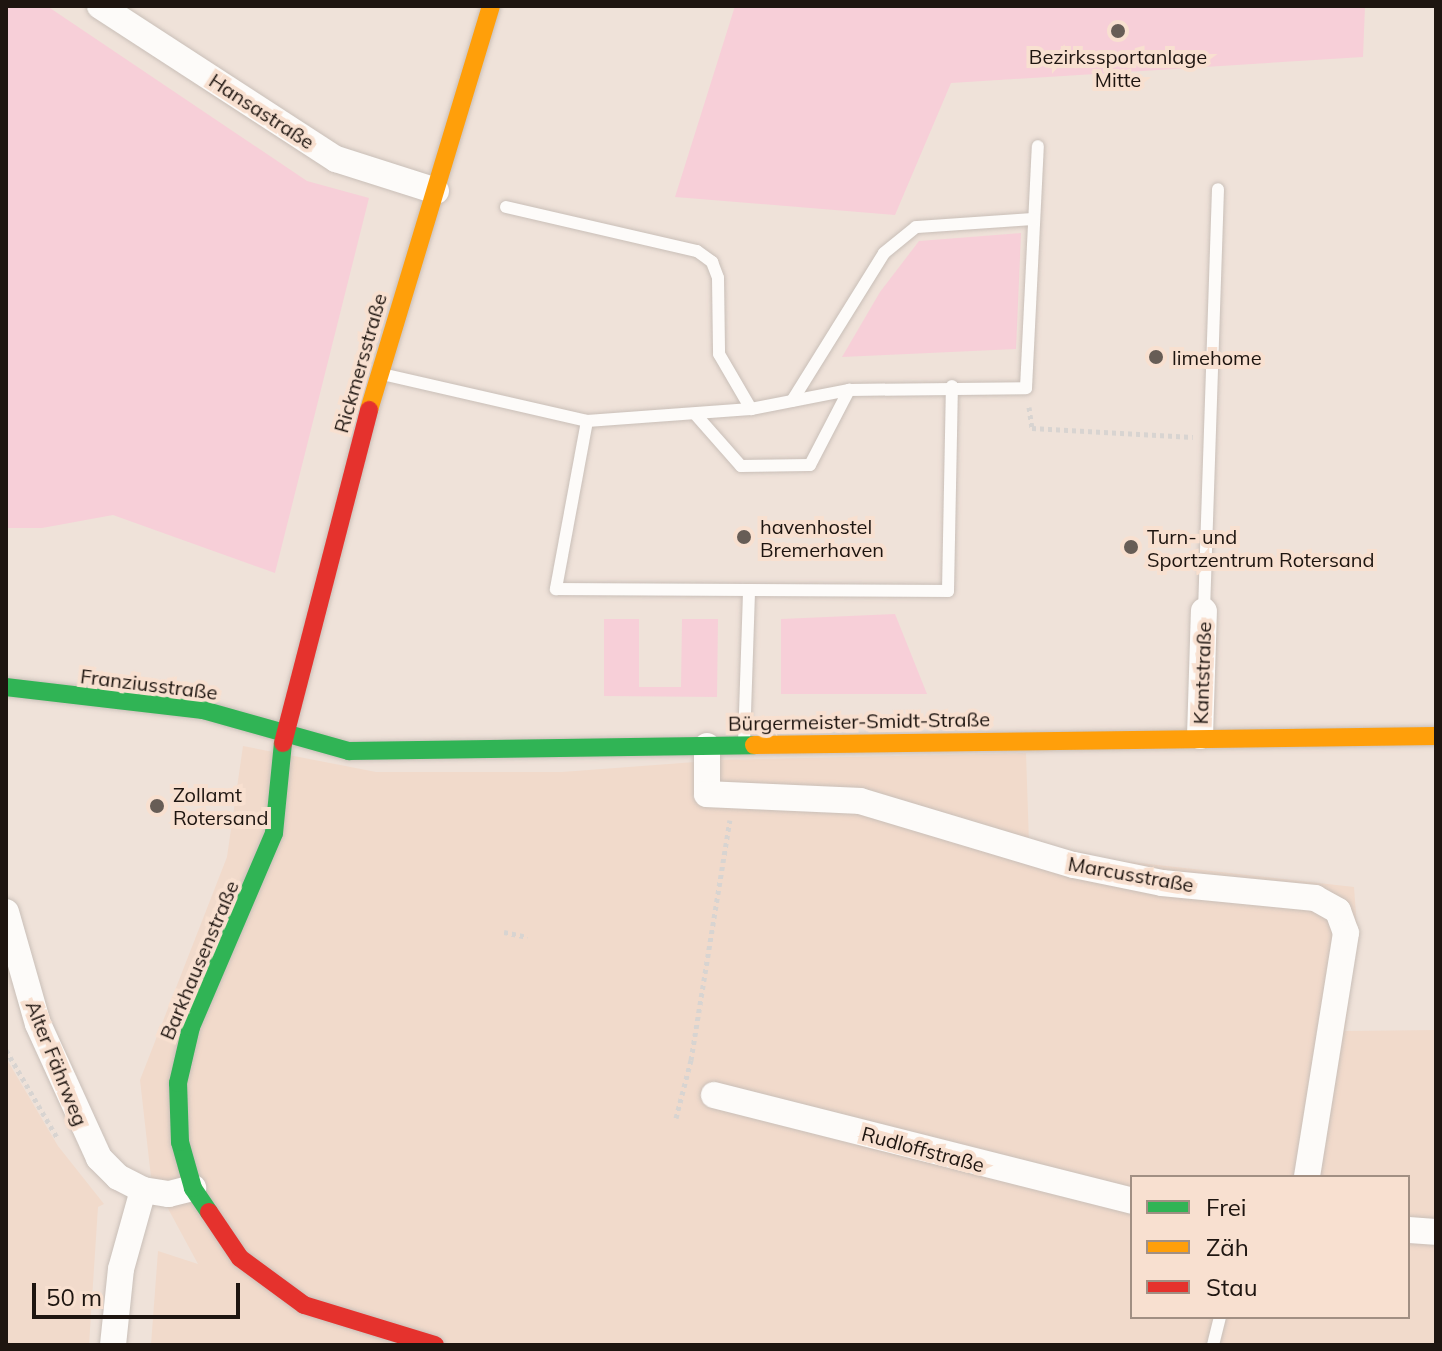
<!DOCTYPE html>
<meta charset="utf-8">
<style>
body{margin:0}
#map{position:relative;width:1442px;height:1351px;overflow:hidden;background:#efe2d9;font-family:Mulish,sans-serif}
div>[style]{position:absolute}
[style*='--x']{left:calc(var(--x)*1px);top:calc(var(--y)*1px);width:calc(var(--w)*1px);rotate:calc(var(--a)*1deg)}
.built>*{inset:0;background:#f1dacb}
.green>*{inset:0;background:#f7cfd8}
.path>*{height:5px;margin-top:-2.5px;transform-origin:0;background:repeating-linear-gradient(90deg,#d8d4d1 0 4px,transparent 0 8px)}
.roads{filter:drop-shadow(0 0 2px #c9bfb8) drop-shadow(0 0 2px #c9bfb8)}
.lane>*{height:12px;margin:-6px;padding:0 6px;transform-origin:6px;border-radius:6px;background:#fdfbf9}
.street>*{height:26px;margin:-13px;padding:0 13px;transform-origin:13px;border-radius:13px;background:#fdfbf9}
.fast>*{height:18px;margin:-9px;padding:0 9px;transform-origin:9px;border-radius:9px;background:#30b455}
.slow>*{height:18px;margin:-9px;padding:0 9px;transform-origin:9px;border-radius:9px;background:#ff9f0a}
.jam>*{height:18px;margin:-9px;padding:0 9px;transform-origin:9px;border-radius:9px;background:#e5322d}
.dots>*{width:22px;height:22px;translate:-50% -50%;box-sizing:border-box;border:4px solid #f8e0d0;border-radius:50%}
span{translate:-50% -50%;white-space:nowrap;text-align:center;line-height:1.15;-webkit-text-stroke:8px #f8e0d0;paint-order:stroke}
.poi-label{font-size:20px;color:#1e1510}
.left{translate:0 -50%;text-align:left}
.street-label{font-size:20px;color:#1e1510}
.frame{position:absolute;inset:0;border:8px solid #1e1510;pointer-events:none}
.legend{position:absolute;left:1130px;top:1175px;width:280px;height:144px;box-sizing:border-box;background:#f8e0d0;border:2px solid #a18f83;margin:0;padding:10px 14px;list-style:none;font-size:24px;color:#1e1510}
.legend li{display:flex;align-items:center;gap:16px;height:40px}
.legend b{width:40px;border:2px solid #a18f83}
.scale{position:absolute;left:32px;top:1283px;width:208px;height:36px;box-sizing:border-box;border:4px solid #1e1510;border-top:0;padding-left:10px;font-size:24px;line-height:28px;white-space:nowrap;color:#1e1510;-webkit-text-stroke:6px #f8e0d0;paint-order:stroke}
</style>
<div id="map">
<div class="built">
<div style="clip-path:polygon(evenodd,243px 746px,376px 772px,562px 772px,722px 760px,1026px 753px,1029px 843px,1077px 856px,1354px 887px,1357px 929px,1345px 1031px,1436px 1030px,1436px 1345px,151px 1345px,158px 1251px,198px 1264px,151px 1177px,140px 1080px,227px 857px,243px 746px,1132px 1177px,1408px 1177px,1408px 1317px,1132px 1317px,1132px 1177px)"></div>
<div style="clip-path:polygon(6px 1058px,58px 1146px,104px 1204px,98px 1207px,89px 1345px,6px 1345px)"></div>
</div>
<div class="green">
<div style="clip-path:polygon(6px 6px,47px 6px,307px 181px,369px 198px,275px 573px,113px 515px,42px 528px,6px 528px)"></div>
<div style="clip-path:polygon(735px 6px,1365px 6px,1363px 57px,951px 83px,895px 215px,675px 197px)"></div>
<div style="clip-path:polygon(1021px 233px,1016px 349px,842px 357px,880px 292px,919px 241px)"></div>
<div style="clip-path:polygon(895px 614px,927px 694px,781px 694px,781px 619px)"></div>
<div style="clip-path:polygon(604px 619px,639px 619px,639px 687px,681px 687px,682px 619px,718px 619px,717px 697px,604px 696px)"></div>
</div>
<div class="path">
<div style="--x:1029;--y:407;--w:21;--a:82"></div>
<div style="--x:1032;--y:428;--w:161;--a:3.2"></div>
<div style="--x:504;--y:932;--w:24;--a:12"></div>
<div style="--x:6;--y:1050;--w:103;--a:59.7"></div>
<div style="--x:676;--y:1118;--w:60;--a:-75.5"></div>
<div style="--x:691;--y:1060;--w:243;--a:-80.8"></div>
</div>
<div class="roads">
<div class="lane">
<div style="--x:506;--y:207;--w:196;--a:13"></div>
<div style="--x:697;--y:251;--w:19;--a:36"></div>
<div style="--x:712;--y:262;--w:17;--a:69"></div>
<div style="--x:718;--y:278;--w:76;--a:89.2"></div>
<div style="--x:719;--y:354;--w:64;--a:59.8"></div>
<div style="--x:382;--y:374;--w:210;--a:12.9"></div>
<div style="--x:587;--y:421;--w:164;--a:-4.2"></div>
<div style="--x:751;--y:409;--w:100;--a:-11"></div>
<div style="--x:849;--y:390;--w:177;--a:-0.6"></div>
<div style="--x:1026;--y:388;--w:242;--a:-87.2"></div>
<div style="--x:792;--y:401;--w:174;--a:-58.1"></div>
<div style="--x:884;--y:253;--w:41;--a:-39.1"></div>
<div style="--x:916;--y:227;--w:118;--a:-3.9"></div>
<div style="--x:696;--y:415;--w:68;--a:48.6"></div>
<div style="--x:741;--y:466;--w:69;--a:-0.8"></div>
<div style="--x:810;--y:465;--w:85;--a:-62.5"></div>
<div style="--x:587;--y:421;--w:171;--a:100.5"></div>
<div style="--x:556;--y:589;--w:392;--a:0.3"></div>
<div style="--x:948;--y:591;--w:205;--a:-88.9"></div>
<div style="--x:1204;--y:611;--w:422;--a:-88.1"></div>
<div style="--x:744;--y:743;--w:153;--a:-88.1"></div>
<div style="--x:1213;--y:1345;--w:29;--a:-76"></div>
</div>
<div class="street">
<div style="--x:100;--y:6;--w:281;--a:33"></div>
<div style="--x:336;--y:159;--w:105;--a:17.7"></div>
<div style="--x:1200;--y:736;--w:125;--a:-88.2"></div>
<div style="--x:707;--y:746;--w:48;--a:90"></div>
<div style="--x:707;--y:794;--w:153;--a:2.6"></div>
<div style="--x:860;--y:801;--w:223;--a:16.7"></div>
<div style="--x:1074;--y:865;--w:90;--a:11.6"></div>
<div style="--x:1162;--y:883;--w:154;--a:5.6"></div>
<div style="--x:1315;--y:898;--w:26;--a:29"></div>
<div style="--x:1338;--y:911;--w:23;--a:70"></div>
<div style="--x:1346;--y:933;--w:247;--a:99.1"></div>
<div style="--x:6;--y:912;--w:116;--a:74.1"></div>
<div style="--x:38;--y:1024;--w:147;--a:65.5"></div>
<div style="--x:99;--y:1158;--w:27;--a:45"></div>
<div style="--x:118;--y:1177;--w:28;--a:27"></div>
<div style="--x:143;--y:1190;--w:26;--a:9"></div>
<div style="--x:169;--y:1194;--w:25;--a:-14"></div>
<div style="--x:714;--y:1095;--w:431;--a:14.2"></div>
<div style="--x:1408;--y:1230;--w:28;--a:4"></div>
<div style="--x:113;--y:1345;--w:76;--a:-84"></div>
<div style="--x:121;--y:1269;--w:82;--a:-74.4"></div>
</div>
<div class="fast">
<div style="--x:6;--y:687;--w:198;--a:6.7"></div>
<div style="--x:203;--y:710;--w:152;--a:15.7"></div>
<div style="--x:349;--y:751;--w:405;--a:-0.8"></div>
<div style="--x:209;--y:1212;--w:29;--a:-124"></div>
<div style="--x:193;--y:1188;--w:48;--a:-105.8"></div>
<div style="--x:180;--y:1142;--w:59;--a:-91.9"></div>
<div style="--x:178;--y:1083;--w:57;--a:-76.9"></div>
<div style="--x:191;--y:1027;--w:211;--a:-66.8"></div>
<div style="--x:274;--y:833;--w:90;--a:-84.3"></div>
</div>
<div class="slow">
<div style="--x:369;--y:410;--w:422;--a:-73.2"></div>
<div style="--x:754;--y:745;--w:682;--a:-0.76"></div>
</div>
<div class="jam">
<div style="--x:283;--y:743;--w:344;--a:-75.5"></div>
<div style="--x:209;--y:1212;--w:55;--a:56"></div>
<div style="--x:240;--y:1258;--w:79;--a:36.3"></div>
<div style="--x:304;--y:1305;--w:137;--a:17"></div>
</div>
</div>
<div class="dots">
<div style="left:1118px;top:31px;background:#675d56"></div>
<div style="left:1156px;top:357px;background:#675d56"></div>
<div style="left:744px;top:537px;background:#675d56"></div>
<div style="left:1131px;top:547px;background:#675d56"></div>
<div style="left:157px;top:806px;background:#675d56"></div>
</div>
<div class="poi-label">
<span style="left:1118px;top:68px">Bezirkssportanlage<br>Mitte</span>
<span class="left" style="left:1172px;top:357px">limehome</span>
<span class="left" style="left:760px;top:538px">havenhostel<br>Bremerhaven</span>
<span class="left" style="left:1147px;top:548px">Turn- und<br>Sportzentrum Rotersand</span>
<span class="left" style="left:173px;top:806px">Zollamt<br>Rotersand</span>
</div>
<div class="street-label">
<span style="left:262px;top:111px;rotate:33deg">Hansastraße</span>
<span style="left:360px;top:363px;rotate:-74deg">Rickmersstraße</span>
<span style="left:1202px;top:673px;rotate:-88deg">Kantstraße</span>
<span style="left:149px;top:684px;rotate:7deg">Franziusstraße</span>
<span style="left:859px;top:721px;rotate:-1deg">Bürgermeister-Smidt-Straße</span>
<span style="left:1131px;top:874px;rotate:10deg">Marcusstraße</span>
<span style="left:199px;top:960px;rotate:-67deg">Barkhausenstraße</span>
<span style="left:57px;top:1063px;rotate:68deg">Alter Fährweg</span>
<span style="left:923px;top:1149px;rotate:15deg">Rudloffstraße</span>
</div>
<div class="frame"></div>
<ul class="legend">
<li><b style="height:10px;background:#30b455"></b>Frei</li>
<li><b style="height:10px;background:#ff9f0a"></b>Zäh</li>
<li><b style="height:10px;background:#e5322d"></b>Stau</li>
</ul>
<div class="scale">50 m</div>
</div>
